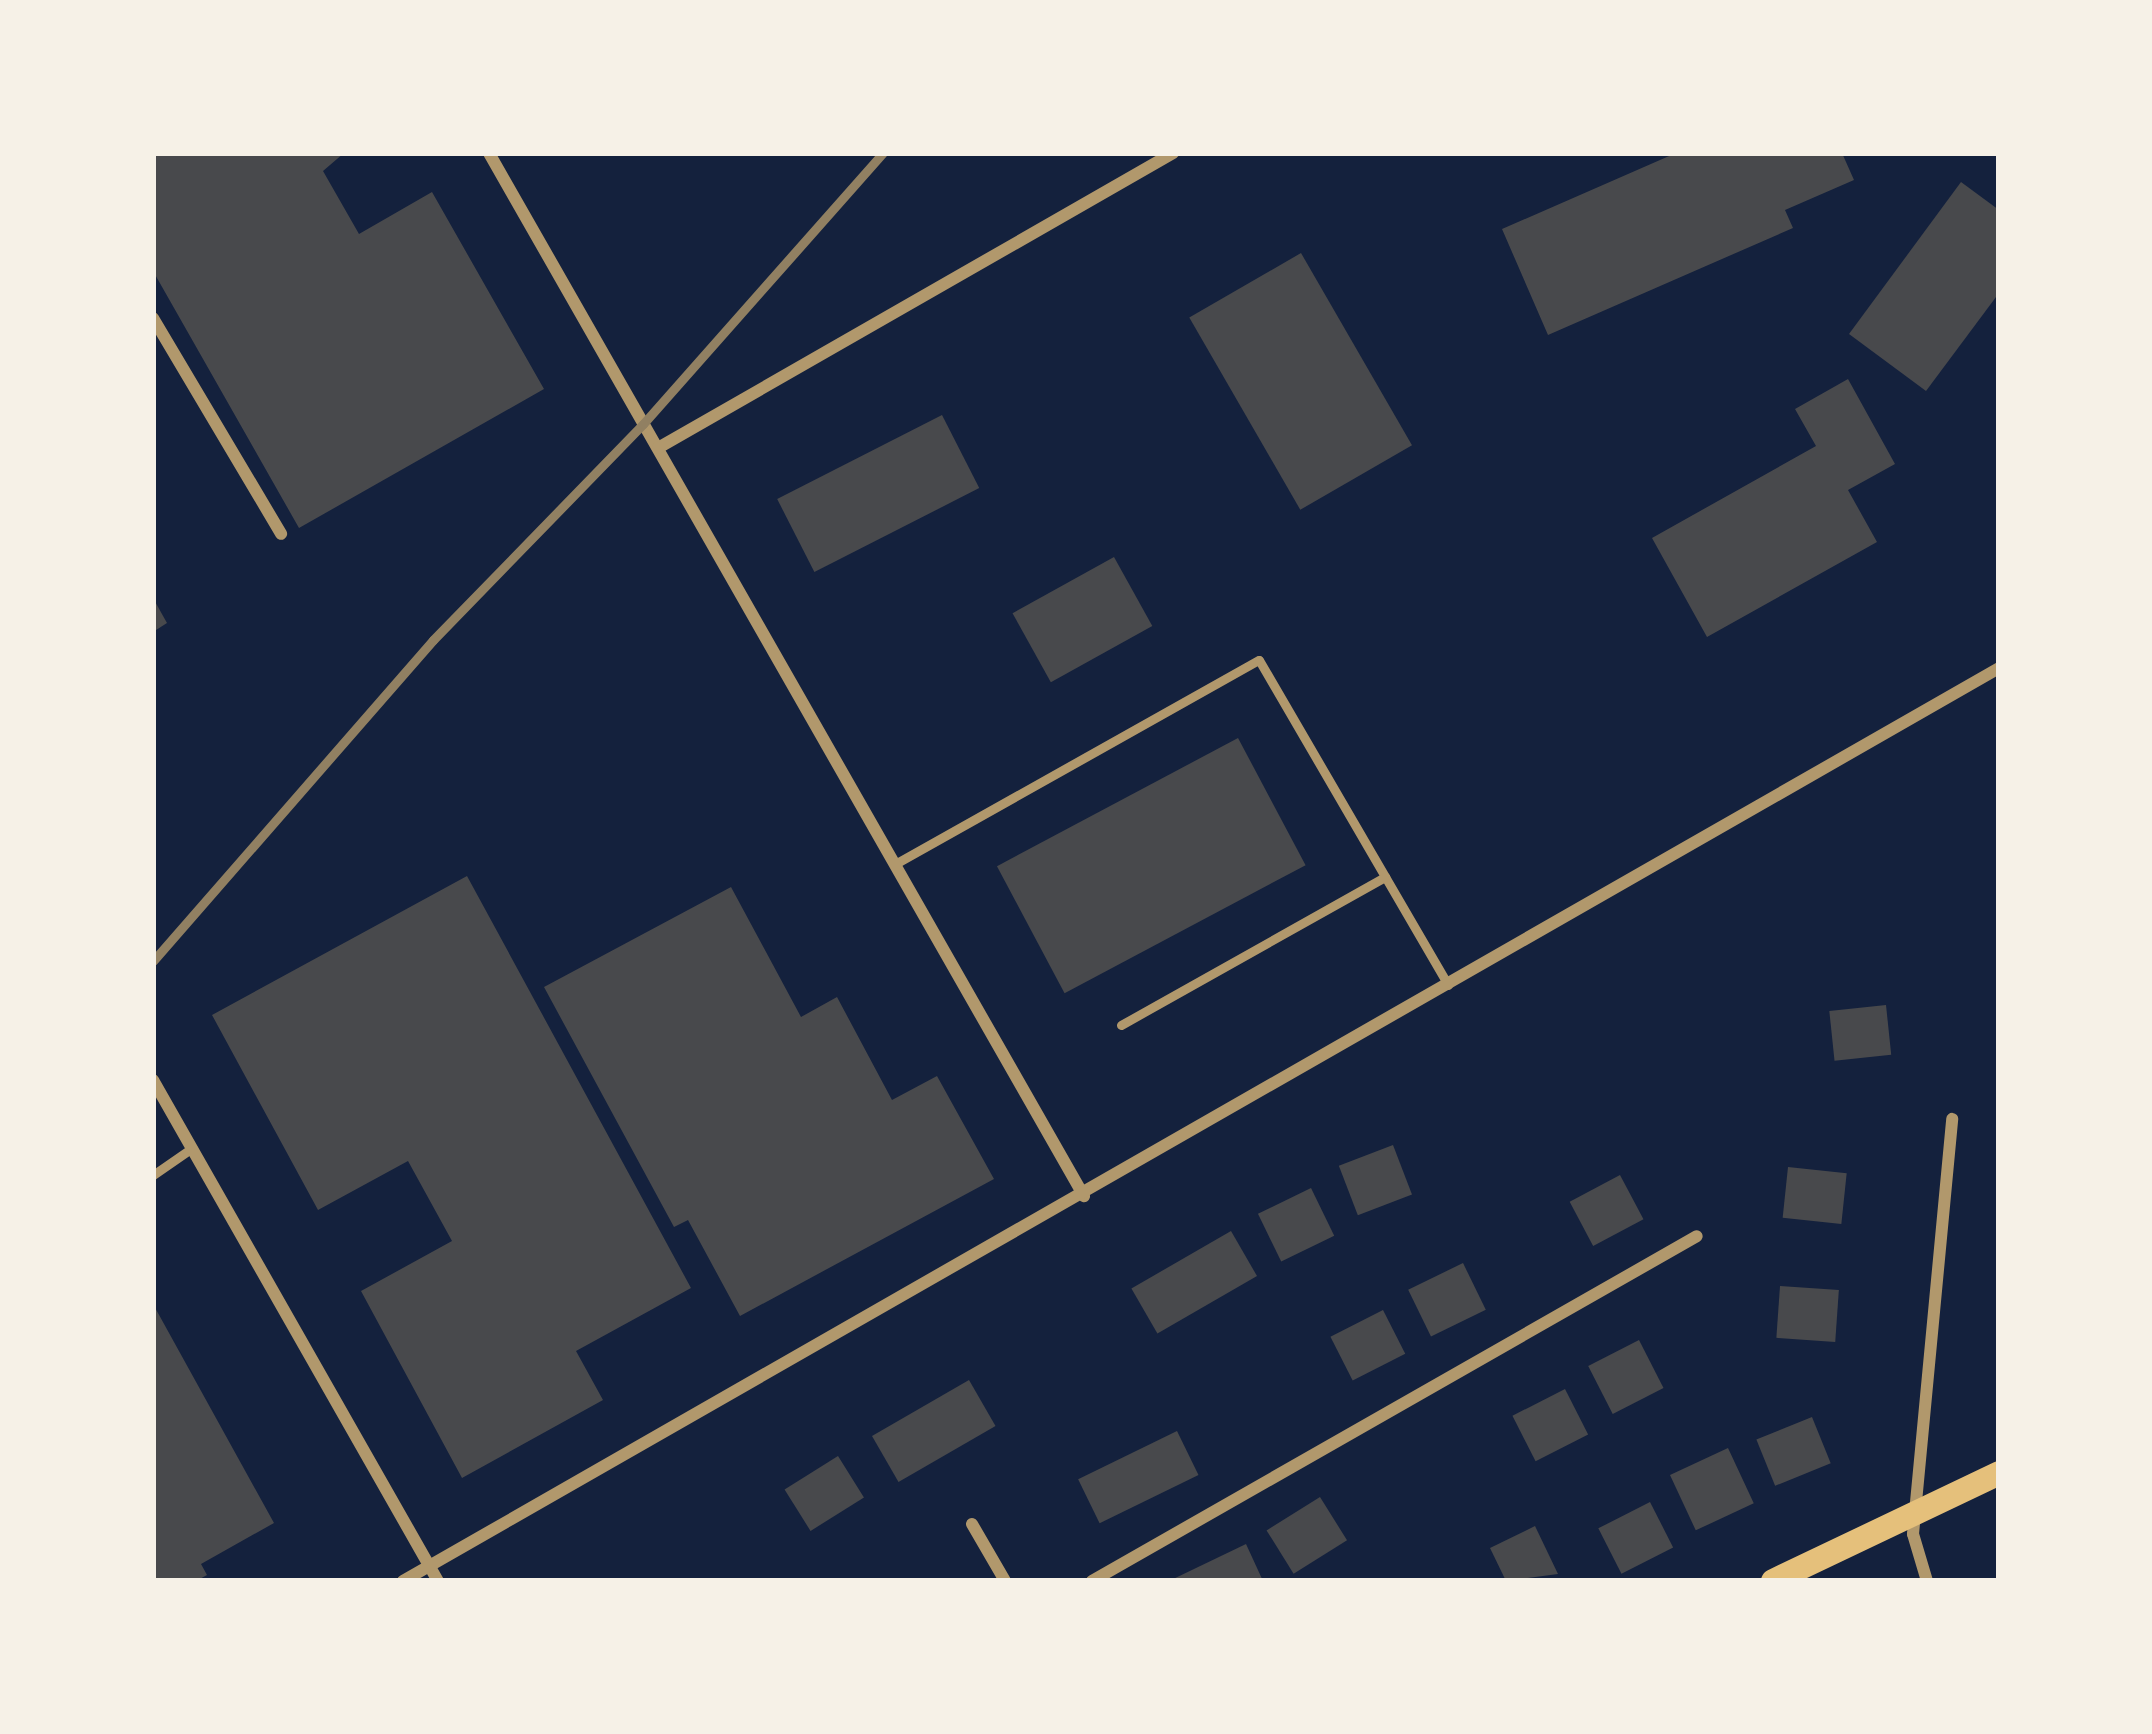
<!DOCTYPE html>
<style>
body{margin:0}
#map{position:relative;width:2152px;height:1734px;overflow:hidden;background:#14213d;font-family:"Playfair Display",serif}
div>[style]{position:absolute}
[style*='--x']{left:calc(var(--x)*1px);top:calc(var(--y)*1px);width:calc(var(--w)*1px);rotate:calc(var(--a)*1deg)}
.building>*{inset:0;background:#48494c;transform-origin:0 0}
.service>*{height:9px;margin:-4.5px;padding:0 4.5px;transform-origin:4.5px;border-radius:4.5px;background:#b1986c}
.minor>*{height:12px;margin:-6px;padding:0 6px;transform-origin:6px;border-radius:6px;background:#b1986c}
.secondary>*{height:24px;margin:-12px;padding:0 12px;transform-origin:12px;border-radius:12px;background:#e5c07b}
.rail>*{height:9px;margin:-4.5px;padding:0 4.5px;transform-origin:4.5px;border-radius:4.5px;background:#918062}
span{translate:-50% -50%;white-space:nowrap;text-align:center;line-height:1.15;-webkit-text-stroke:9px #f6f1e7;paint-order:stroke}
.frame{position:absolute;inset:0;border:156px solid #f6f1e7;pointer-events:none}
</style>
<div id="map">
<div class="building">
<div style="clip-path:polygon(153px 153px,344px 153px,323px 171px,359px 234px,432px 192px,544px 389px,299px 528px,153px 271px)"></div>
<div style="clip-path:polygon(1676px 153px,1842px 153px,1854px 180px,1785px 210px,1793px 228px,1548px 335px,1502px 229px)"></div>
<div style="clip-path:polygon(1961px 182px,1999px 210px,1999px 293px,1926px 391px,1849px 334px)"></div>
<div style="left:1301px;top:253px;width:222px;height:129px;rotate:60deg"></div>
<div style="clip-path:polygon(1848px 379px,1895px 464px,1848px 490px,1877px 542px,1707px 637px,1652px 538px,1816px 446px,1795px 409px)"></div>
<div style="left:942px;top:415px;width:82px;height:185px;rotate:63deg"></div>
<div style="left:1114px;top:557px;width:79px;height:116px;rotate:61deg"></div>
<div style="clip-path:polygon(153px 598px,167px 623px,153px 632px)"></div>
<div style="left:1238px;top:738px;width:144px;height:273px;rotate:62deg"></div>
<div style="clip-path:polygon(467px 876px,691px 1288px,576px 1351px,603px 1400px,462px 1478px,361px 1291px,452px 1241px,408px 1161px,318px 1210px,212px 1015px)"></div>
<div style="clip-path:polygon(731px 887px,801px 1017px,837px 997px,892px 1100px,937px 1076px,994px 1179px,740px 1316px,688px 1220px,674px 1227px,544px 987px)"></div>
<div style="left:1886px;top:1005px;width:50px;height:57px;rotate:84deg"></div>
<div style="left:1393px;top:1145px;width:53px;height:58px;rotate:69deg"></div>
<div style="left:1788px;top:1167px;width:59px;height:51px;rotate:6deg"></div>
<div style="left:1620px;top:1175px;width:50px;height:57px;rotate:62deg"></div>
<div style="left:1311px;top:1188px;width:53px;height:59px;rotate:64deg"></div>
<div style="left:1231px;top:1231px;width:52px;height:115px;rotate:60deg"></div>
<div style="left:1463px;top:1263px;width:52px;height:61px;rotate:64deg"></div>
<div style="left:1780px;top:1286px;width:59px;height:52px;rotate:4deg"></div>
<div style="clip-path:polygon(153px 1304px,274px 1523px,201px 1564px,207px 1575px,196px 1581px,153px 1581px)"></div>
<div style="left:1383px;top:1310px;width:49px;height:59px;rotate:63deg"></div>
<div style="left:1639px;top:1340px;width:54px;height:57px;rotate:63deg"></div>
<div style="left:969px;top:1380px;width:53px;height:112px;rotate:60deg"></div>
<div style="left:1565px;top:1389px;width:51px;height:59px;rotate:63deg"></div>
<div style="left:1812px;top:1417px;width:50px;height:60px;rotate:68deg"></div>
<div style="left:1177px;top:1431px;width:49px;height:110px;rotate:64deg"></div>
<div style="left:1728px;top:1448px;width:61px;height:64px;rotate:65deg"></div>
<div style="left:838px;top:1456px;width:49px;height:63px;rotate:58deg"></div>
<div style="left:1320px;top:1497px;width:51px;height:63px;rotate:58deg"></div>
<div style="left:1650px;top:1502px;width:51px;height:58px;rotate:63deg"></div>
<div style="clip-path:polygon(1535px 1526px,1558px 1574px,1506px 1581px,1490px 1548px)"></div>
<div style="clip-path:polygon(1246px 1544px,1263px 1581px,1169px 1581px)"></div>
</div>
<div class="service">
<div style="--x:895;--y:864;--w:417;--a:-29.3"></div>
<div style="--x:1259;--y:660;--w:376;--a:59.8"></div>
<div style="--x:1121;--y:1025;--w:303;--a:-29.3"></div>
<div style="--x:153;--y:1175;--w:47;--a:-34.7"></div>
</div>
<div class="minor">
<div style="--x:489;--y:153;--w:1201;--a:60.3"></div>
<div style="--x:153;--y:318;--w:251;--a:59.3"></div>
<div style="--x:658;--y:448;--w:594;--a:-29.8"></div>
<div style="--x:153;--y:1080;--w:576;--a:60.37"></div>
<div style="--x:972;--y:1524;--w:66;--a:59.9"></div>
<div style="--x:403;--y:1581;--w:1839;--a:-29.77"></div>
<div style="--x:1092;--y:1581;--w:696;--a:-29.69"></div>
<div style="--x:1927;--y:1581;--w:49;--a:-106.6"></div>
<div style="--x:1913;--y:1534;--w:417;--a:-84.6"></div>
</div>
<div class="secondary">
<div style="--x:1773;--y:1581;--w:250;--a:-25.5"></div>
</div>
<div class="rail">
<div style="--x:153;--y:961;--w:426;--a:-48.9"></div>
<div style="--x:433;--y:640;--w:301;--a:-45.8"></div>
<div style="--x:643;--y:424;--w:362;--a:-48.5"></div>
</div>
<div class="frame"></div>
</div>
